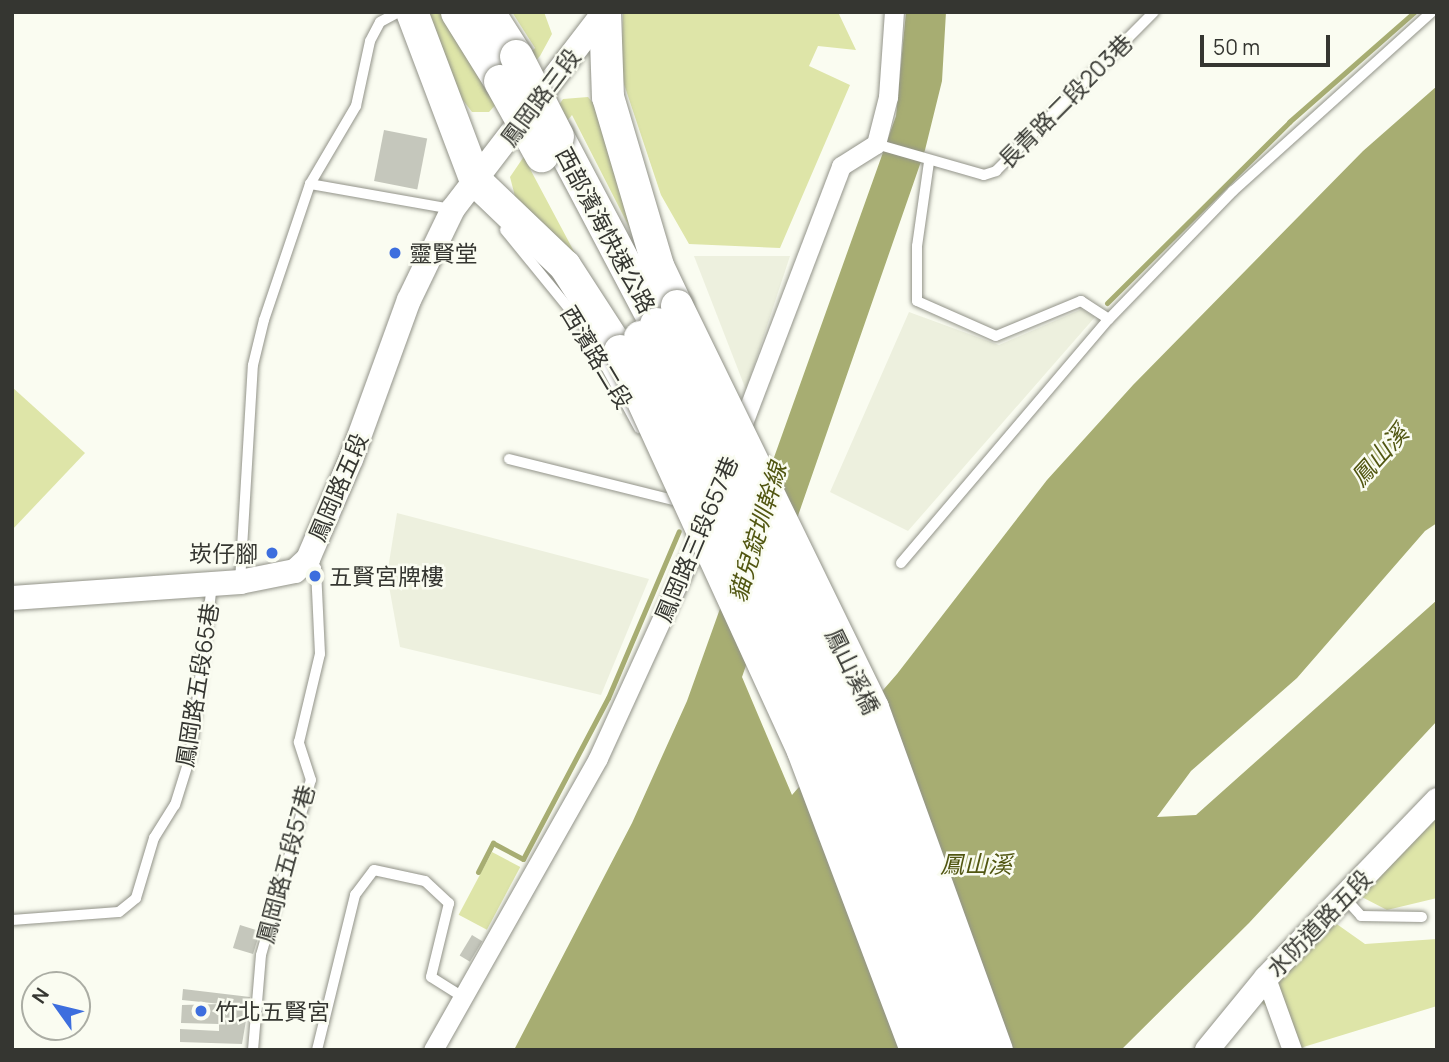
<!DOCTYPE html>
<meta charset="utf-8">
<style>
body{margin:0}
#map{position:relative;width:1449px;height:1062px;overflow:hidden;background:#fafcf1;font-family:Manrope,"Noto Sans TC",sans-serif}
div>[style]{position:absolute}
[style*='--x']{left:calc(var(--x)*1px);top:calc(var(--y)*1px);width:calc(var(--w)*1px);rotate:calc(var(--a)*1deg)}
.built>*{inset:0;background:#edf0de}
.green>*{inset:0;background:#dee5a8;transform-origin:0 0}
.water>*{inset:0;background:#a7ad72}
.stream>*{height:5px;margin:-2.5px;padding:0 2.5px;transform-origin:2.5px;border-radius:2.5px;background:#a7ad72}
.building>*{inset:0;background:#c5c7bc;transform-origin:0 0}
.roads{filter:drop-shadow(0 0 2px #929389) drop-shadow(0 0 2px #929389)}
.service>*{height:10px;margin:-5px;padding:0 5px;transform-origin:5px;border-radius:5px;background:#fff}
.minor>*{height:19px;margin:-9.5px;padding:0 9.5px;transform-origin:9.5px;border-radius:9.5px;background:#fff}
.tertiary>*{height:24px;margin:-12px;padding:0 12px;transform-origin:12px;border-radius:12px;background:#fff}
.primary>*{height:32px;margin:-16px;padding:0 16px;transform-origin:16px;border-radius:16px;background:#fff}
.trunk>*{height:33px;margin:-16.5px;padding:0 16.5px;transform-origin:16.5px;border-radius:16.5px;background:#fff}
.bridges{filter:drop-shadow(0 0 2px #929389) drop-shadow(0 0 2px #929389)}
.primary-bridge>*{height:32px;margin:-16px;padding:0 16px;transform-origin:16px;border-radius:16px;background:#fff}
.trunk-bridge>*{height:33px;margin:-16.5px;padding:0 16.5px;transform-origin:16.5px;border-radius:16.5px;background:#fff}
.dots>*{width:19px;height:19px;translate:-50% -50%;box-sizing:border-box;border:4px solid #fafcf1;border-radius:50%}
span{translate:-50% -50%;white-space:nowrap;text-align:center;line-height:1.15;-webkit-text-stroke:5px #fafcf1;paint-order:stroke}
.street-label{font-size:23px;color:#353631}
.poi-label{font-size:23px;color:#353631}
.left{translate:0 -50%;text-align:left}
.right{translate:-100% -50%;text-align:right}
.water-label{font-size:24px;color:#515611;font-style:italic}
.frame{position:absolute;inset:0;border:14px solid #353631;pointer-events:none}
.north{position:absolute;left:21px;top:971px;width:70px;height:70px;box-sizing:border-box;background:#fafcf1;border:2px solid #abada4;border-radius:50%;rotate:304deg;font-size:19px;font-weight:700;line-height:28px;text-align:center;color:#353631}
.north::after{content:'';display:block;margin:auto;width:24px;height:32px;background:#3d6ede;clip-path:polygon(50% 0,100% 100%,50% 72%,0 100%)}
.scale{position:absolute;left:1200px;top:35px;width:130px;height:32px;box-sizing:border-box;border:4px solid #353631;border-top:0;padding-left:9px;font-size:21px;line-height:24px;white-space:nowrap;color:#353631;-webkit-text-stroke:5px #fafcf1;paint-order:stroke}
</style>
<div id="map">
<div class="built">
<div style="clip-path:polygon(694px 256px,790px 256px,746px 390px)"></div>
<div style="clip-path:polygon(1082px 309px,1095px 317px,908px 531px,830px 492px,909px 312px,999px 345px)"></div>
<div style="clip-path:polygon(397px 513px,649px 579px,601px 695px,400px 647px,387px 575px)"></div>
</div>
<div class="green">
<div style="clip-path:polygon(427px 12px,441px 12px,491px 95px,535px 48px,512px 12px,544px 12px,552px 34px,540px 56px,489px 112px,472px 112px,453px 87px)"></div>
<div style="clip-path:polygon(623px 12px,838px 12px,856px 50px,818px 46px,809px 66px,850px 85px,780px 248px,689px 244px,661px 195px,621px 75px)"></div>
<div style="clip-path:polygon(588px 97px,603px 114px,646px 260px,572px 115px,529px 167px,611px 321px,517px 204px,510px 177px,563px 99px)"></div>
<div style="clip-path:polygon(12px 387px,85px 453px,12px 530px)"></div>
<div style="clip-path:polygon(1437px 818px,1437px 898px,1387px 910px,1358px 895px)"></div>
<div style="left:492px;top:852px;width:32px;height:71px;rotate:28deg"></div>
<div style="clip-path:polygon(1331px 920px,1365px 944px,1437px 939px,1437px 1006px,1297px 1049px,1282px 1017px,1256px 999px)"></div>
</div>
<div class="water">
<div style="clip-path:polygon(906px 12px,946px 12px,942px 81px,925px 150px,742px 677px,792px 795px,897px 674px,1047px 480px,1133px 385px,1363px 151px,1437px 86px,1437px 523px,1425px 531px,1297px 678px,1191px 771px,1157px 817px,1196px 815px,1437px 600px,1437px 721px,1249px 923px,1121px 1050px,514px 1050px,632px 823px,687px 701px,896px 116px)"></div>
</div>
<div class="stream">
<div style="--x:1107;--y:303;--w:257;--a:-44.8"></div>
<div style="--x:1289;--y:122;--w:167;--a:-41.3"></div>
<div style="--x:478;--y:872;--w:33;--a:-63"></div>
<div style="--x:493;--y:843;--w:34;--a:28"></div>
<div style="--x:523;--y:859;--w:182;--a:-62.2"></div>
<div style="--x:608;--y:698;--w:181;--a:-67"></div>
</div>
<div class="building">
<div style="left:384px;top:130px;width:44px;height:52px;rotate:11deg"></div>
<div style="left:240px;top:925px;width:21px;height:24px;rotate:17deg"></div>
<div style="left:472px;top:935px;width:12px;height:24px;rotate:31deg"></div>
<div style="clip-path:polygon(183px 989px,250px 997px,242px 1044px,180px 1042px,180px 1029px,219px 1031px,219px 1024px,181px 1023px,182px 1005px,221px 1004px,182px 1000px)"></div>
</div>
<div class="roads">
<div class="service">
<div style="--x:876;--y:144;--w:112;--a:16"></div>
<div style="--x:984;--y:175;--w:13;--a:-18"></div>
<div style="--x:996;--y:171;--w:224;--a:-45.2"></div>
<div style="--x:929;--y:162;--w:85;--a:98.1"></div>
<div style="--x:917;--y:246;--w:55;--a:90"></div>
<div style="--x:917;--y:301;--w:86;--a:23.9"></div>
<div style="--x:996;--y:336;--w:92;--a:-22.4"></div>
<div style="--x:1081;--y:301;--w:33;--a:33"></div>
<div style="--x:310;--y:184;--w:144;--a:10"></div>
<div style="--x:505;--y:230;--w:127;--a:50.8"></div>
<div style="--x:585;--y:328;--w:114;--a:61.6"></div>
<div style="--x:509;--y:459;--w:170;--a:14"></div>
<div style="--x:901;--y:563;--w:321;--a:-49.6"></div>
<div style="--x:1109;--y:319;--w:178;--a:-45.9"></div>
<div style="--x:1233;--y:191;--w:268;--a:-42"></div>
<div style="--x:240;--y:582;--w:217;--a:-86.6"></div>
<div style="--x:253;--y:365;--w:46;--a:-76.3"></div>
<div style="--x:264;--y:320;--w:144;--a:-71.3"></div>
<div style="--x:310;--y:184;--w:91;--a:-59.5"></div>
<div style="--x:356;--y:106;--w:66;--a:-77.8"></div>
<div style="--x:370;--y:41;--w:21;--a:-62"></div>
<div style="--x:380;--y:22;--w:21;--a:-28"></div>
<div style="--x:1345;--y:898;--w:24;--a:48"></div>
<div style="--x:1361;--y:916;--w:61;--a:0.9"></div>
<div style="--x:12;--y:920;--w:107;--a:-4.3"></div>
<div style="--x:119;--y:912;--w:22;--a:-39"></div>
<div style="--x:136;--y:898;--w:63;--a:-73.3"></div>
<div style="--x:154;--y:838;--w:39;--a:-58"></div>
<div style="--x:175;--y:805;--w:50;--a:-72.6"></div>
<div style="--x:190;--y:757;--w:172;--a:-82.7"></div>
<div style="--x:253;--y:1050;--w:95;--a:-85.2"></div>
<div style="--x:261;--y:955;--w:182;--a:-74.1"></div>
<div style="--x:311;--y:780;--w:40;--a:-108"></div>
<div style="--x:299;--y:742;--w:90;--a:-76.6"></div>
<div style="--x:320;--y:654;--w:86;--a:-92.7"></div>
<div style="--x:316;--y:568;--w:12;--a:-132"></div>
<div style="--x:317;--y:1050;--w:160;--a:-76.2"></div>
<div style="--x:355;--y:895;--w:31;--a:-53"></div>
<div style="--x:374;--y:870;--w:52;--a:12.2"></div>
<div style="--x:425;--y:881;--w:33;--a:43"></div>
<div style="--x:449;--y:903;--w:76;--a:103.7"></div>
<div style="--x:431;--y:977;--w:38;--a:32"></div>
</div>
<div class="minor">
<div style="--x:738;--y:436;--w:289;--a:-69.1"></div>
<div style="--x:841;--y:166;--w:41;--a:-32.2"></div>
<div style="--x:876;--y:144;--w:49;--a:-75.7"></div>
<div style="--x:888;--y:97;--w:85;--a:-86"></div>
<div style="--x:1266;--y:978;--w:77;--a:70.1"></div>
<div style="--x:433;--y:1050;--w:335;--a:-60.5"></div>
<div style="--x:598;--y:758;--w:255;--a:-65.4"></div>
</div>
<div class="tertiary">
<div style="--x:12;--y:598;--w:229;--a:-4"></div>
<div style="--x:240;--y:582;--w:56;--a:-11.3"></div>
<div style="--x:295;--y:571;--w:18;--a:-43"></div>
<div style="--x:308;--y:559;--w:109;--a:-66.7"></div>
<div style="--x:351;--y:459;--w:169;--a:-70"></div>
<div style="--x:409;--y:300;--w:101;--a:-64.2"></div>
<div style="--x:453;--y:209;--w:248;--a:-52.5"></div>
<div style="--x:1207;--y:1050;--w:93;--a:-50.7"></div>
<div style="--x:1266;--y:978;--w:247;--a:-46.1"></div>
</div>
<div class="primary">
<div style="--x:412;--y:12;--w:181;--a:69.3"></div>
<div style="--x:476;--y:181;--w:123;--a:43.7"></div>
<div style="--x:565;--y:266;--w:101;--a:57.1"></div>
<div style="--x:605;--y:12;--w:85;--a:88"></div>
<div style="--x:608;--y:97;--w:176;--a:73.5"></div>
<div style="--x:658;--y:266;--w:44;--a:64.6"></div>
</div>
<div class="trunk">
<div style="--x:457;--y:12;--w:81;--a:58.1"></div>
<div style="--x:488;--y:12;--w:52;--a:57.5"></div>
<div style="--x:557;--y:136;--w:212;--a:62.2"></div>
</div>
</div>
<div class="bridges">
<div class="primary-bridge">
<div style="--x:677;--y:306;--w:447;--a:64"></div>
<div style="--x:873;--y:708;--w:364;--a:70.1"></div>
<div style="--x:620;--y:351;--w:440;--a:65.4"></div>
<div style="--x:803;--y:751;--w:320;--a:69.3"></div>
</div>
<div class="trunk-bridge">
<div style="--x:516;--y:56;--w:90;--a:62.9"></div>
<div style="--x:500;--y:81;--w:85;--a:61"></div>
<div style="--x:656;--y:324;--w:64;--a:59.8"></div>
<div style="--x:688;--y:379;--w:368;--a:65.2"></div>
<div style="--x:842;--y:713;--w:360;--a:69.5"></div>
<div style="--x:640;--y:337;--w:436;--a:65.2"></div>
<div style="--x:823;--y:733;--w:336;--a:70.5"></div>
</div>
</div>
<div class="dots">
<div style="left:395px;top:253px;background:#3d6ede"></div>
<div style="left:272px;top:553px;background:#3d6ede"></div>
<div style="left:315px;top:576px;background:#3d6ede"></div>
<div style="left:201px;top:1011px;background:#3d6ede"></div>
</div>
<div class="street-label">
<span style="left:540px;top:97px;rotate:-53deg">鳳岡路三段</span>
<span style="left:1065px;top:101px;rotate:-45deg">長青路二段203巷</span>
<span style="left:606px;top:230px;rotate:62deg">西部濱海快速公路</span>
<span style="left:597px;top:357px;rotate:59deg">西濱路二段</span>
<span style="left:338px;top:487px;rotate:-67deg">鳳岡路五段</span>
<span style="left:696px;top:539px;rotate:-67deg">鳳岡路三段657巷</span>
<span style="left:853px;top:671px;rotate:64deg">鳳山溪橋</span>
<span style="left:197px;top:685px;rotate:-81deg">鳳岡路五段65巷</span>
<span style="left:285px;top:864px;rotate:-75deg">鳳岡路五段57巷</span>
<span style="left:1319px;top:923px;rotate:-46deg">水防道路五段</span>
</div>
<div class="poi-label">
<span class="left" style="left:409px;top:253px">靈賢堂</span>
<span class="right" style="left:258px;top:553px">崁仔腳</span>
<span class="left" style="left:329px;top:576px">五賢宮牌樓</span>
<span class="left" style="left:215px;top:1011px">竹北五賢宮</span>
</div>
<div class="water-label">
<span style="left:1379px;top:455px;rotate:-48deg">鳳山溪</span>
<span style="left:757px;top:532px;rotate:-73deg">貓兒錠圳幹線</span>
<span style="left:976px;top:864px">鳳山溪</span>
</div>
<div class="frame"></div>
<div class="north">N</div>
<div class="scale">50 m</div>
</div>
